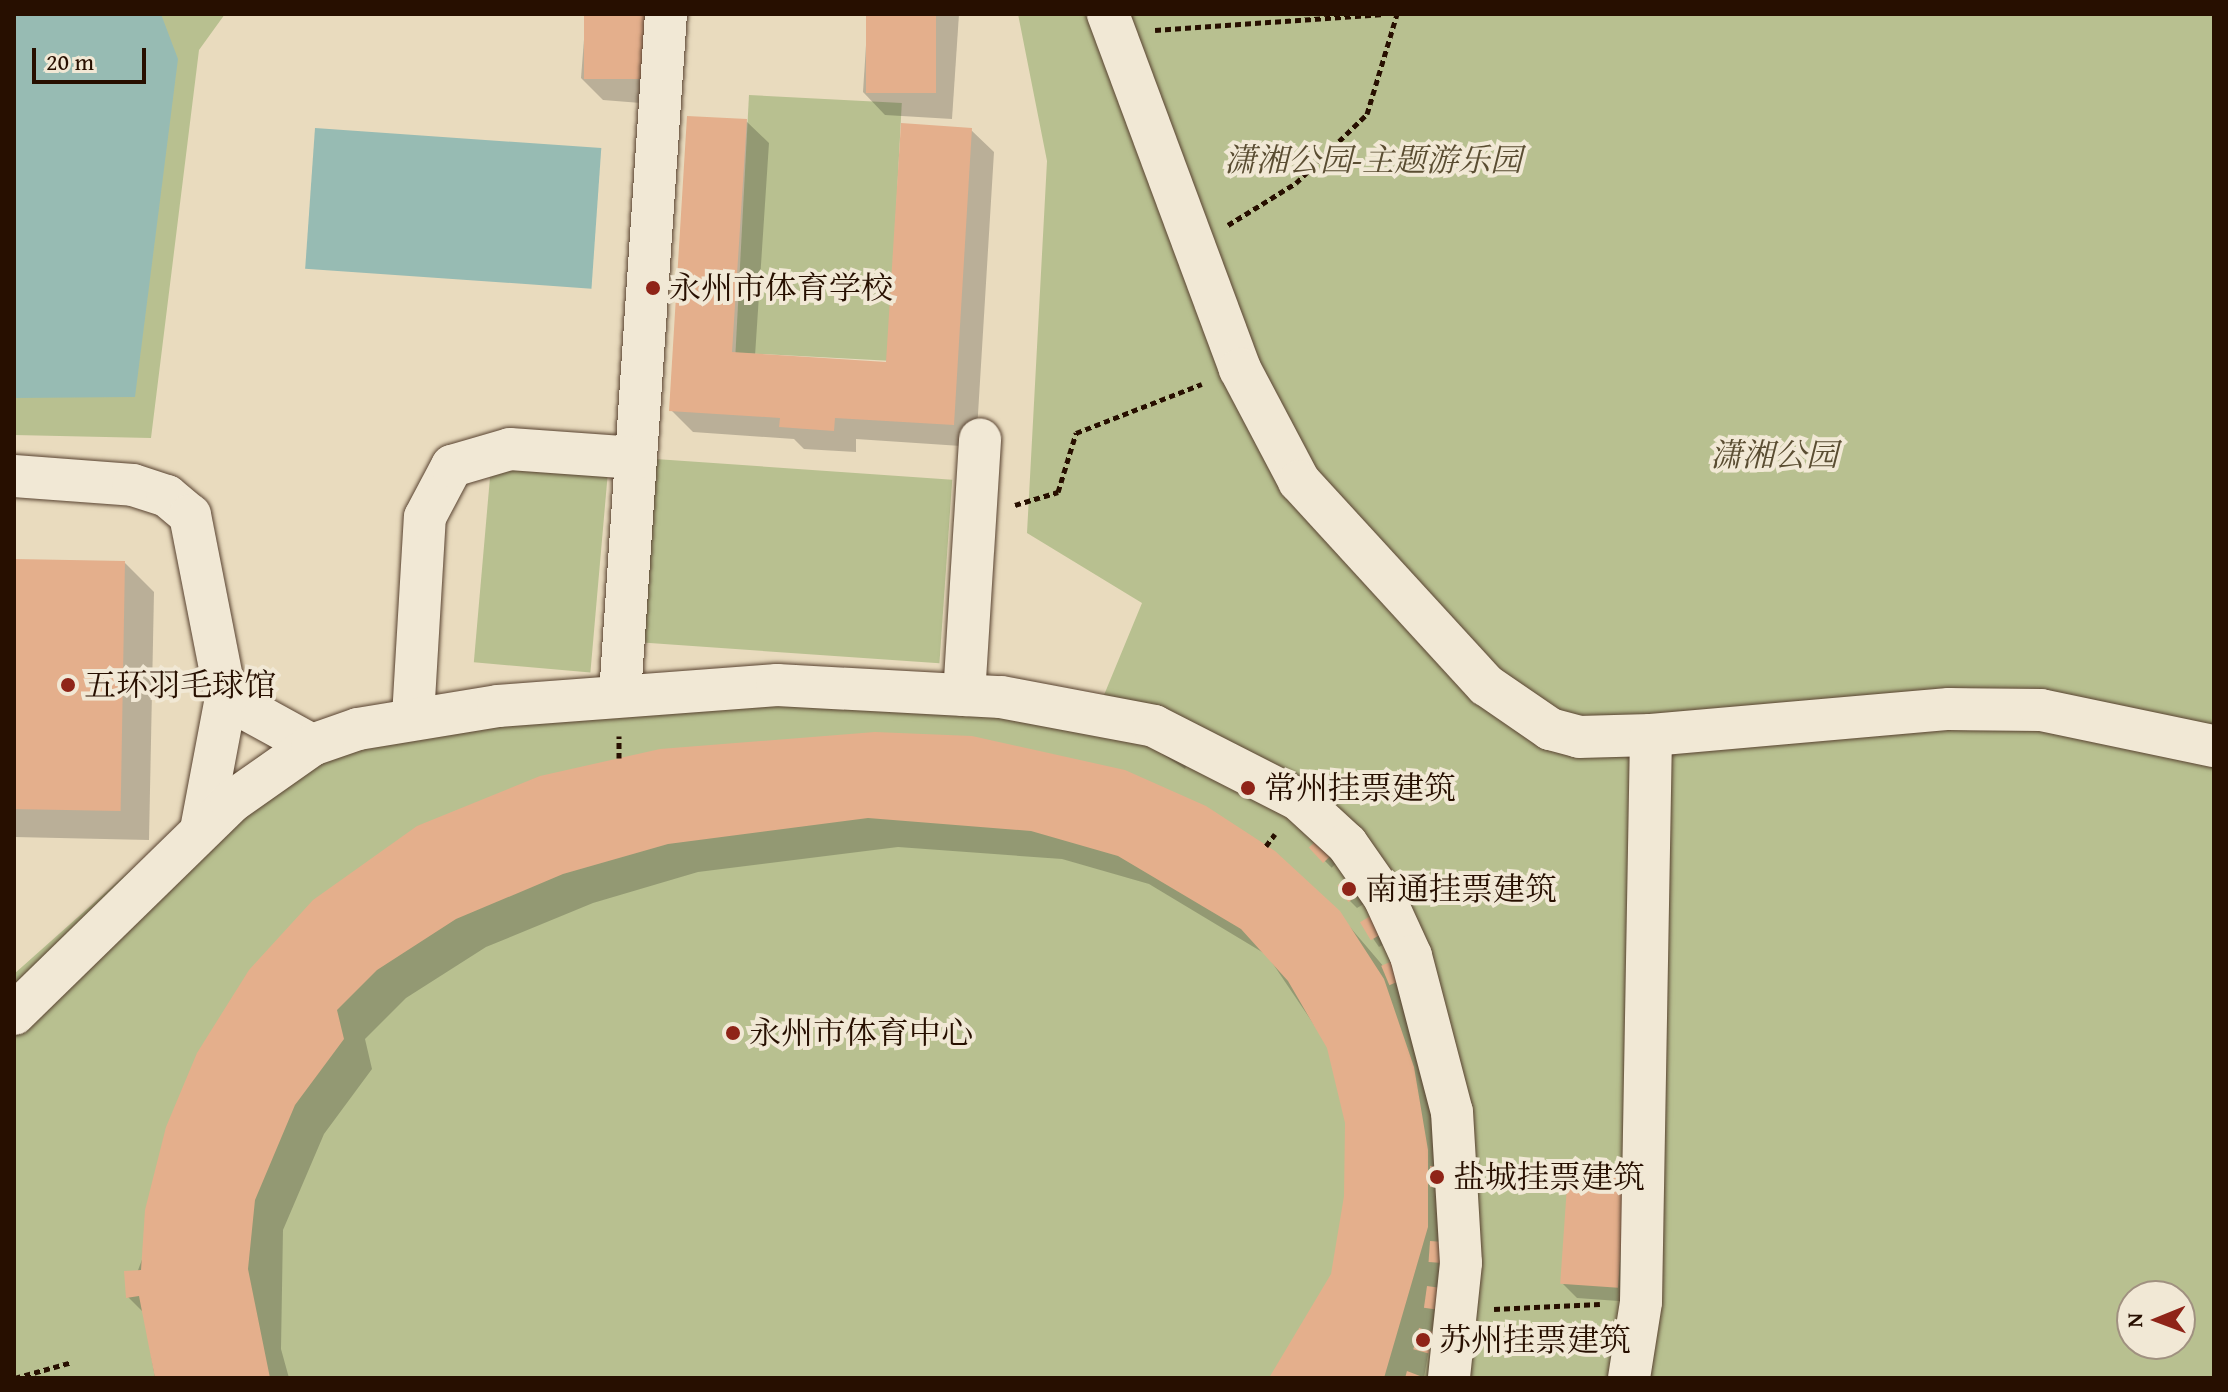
<!DOCTYPE html>
<meta charset="utf-8">
<style>
body{margin:0}
#map{position:relative;width:2228px;height:1392px;overflow:hidden;background:#e9dbbe;font-family:"Gentium Book Plus","Noto Serif SC",serif}
div>[style]{position:absolute}
[style*='--x']{left:calc(var(--x)*1px);top:calc(var(--y)*1px);width:calc(var(--w)*1px);rotate:calc(var(--a)*1deg)}
.green>*{inset:0;background:#b8c090;transform-origin:0 0}
.water>*{inset:0;background:#97bbb3;transform-origin:0 0}
.shadow>*{inset:0;background:#0003;transform-origin:0 0}
.building>*{inset:0;background:#e4af8c;transform-origin:0 0}
.path>*{height:5px;margin-top:-2.5px;transform-origin:0;background:repeating-linear-gradient(90deg,#270f00 0 6px,transparent 0 10px)}
.roads{filter:drop-shadow(0 0 2px #584230) drop-shadow(0 0 2px #584230)}
.minor>*{height:42px;margin:-21px;padding:0 21px;transform-origin:21px;border-radius:21px;background:#f1e8d5}
.dots>*{width:22px;height:22px;translate:-50% -50%;box-sizing:border-box;border:4px solid #f1e8d5;border-radius:50%}
span{translate:-50% -50%;white-space:nowrap;text-align:center;line-height:1.15;-webkit-text-stroke:8px #f1e8d5;paint-order:stroke}
.park-label{font-size:32px;color:#5a4d32;font-style:italic}
.poi-label{font-size:32px;color:#270f00}
.left{translate:0 -50%;text-align:left}
.frame{position:absolute;inset:0;border:16px solid #270f00;pointer-events:none}
.north{position:absolute;left:2116px;top:1280px;width:80px;height:80px;box-sizing:border-box;background:#f1e8d5;border:2px solid #a09180;border-radius:50%;rotate:269deg;font-size:22px;font-weight:700;line-height:32px;text-align:center;color:#270f00}
.north::after{content:'';display:block;margin:auto;width:28px;height:36px;background:#8f2418;clip-path:polygon(50% 0,100% 100%,50% 72%,0 100%)}
.scale{position:absolute;left:32px;top:48px;width:114px;height:36px;box-sizing:border-box;border:4px solid #270f00;border-top:0;padding-left:10px;font-size:24px;line-height:28px;white-space:nowrap;color:#270f00;-webkit-text-stroke:6px #f1e8d5;paint-order:stroke}
</style>
<div id="map">
<div class="green">
<div style="clip-path:polygon(14px 14px,225px 14px,199px 50px,151px 438px,14px 435px)"></div>
<div style="clip-path:polygon(evenodd,1018px 14px,2214px 14px,2214px 1378px,14px 1378px,14px 974px,260px 755px,396px 702px,1025px 682px,1104px 695px,1142px 603px,1027px 533px,1047px 161px,1018px 14px,2132px 1296px,2180px 1296px,2180px 1344px,2132px 1344px,2132px 1296px)"></div>
<div style="left:749px;top:95px;width:153px;height:258px;rotate:3deg"></div>
<div style="left:641px;top:458px;width:312px;height:184px;rotate:4deg"></div>
<div style="left:491px;top:466px;width:117px;height:197px;rotate:5deg"></div>
</div>
<div class="water">
<div style="clip-path:polygon(14px 14px,161px 14px,178px 59px,135px 397px,14px 398px)"></div>
<div style="left:315px;top:128px;width:287px;height:141px;rotate:4deg"></div>
</div>
<div class="shadow">
<div style="clip-path:polygon(586px 14px,666px 105px,603px 100px,581px 78px)"></div>
<div style="clip-path:polygon(868px 14px,959px 14px,952px 119px,885px 115px,863px 92px)"></div>
<div style="clip-path:polygon(746px 121px,769px 143px,755px 356px,888px 364px,971px 130px,994px 152px,976px 447px,856px 439px,856px 452px,804px 449px,794px 439px,693px 432px,671px 410px)"></div>
<div style="clip-path:polygon(14px 561px,125px 563px,154px 592px,149px 840px,14px 837px)"></div>
<div style="clip-path:polygon(875px 734px,1338px 913px,1384px 967px,1394px 962px,1457px 1181px,1424px 1378px,1271px 1378px,1333px 1275px,1346px 1196px,1347px 1123px,1329px 1047px,1267px 955px,1149px 884px,1062px 859px,898px 847px,698px 872px,593px 903px,486px 947px,406px 998px,365px 1039px,372px 1069px,324px 1134px,283px 1230px,281px 1349px,289px 1378px,155px 1378px,144px 1313px,128px 1297px,250px 971px)"></div>
<div style="clip-path:polygon(1166px 744px,1190px 757px,1185px 769px,1162px 754px)"></div>
<div style="left:1319px;top:841px;width:28px;height:10px;rotate:45deg"></div>
<div style="clip-path:polygon(1349px 879px,1367px 902px,1357px 908px,1350px 901px)"></div>
<div style="clip-path:polygon(1363px 924px,1388px 941px,1379px 947px)"></div>
<div style="clip-path:polygon(1625px 1178px,1632px 1302px,1577px 1298px,1562px 1283px)"></div>
</div>
<div class="building">
<div style="left:584px;top:14px;width:66px;height:65px"></div>
<div style="left:866px;top:14px;width:70px;height:79px"></div>
<div style="clip-path:polygon(687px 116px,747px 119px,732px 352px,886px 362px,901px 123px,972px 128px,954px 425px,835px 418px,834px 431px,779px 427px,780px 418px,669px 411px)"></div>
<div style="left:14px;top:559px;width:111px;height:250px;rotate:1deg"></div>
<div style="clip-path:polygon(875px 732px,972px 736px,1125px 770px,1206px 806px,1275px 851px,1340px 911px,1384px 979px,1414px 1067px,1428px 1150px,1428px 1227px,1384px 1378px,1269px 1378px,1331px 1274px,1344px 1196px,1345px 1123px,1327px 1048px,1288px 981px,1241px 929px,1118px 856px,1031px 831px,868px 818px,668px 844px,563px 874px,456px 919px,377px 970px,337px 1010px,344px 1039px,295px 1105px,255px 1200px,248px 1269px,270px 1378px,155px 1378px,139px 1296px,126px 1298px,124px 1271px,141px 1270px,145px 1210px,166px 1127px,197px 1053px,249px 970px,313px 900px,417px 826px,540px 776px,660px 749px)"></div>
<div style="left:1319px;top:838px;width:21px;height:14px;rotate:47deg"></div>
<div style="left:1350px;top:877px;width:20px;height:15px;rotate:57deg"></div>
<div style="left:1372px;top:915px;width:21px;height:14px;rotate:59deg"></div>
<div style="left:1395px;top:960px;width:21px;height:15px;rotate:67deg"></div>
<div style="left:1430px;top:1166px;width:15px;height:21px"></div>
<div style="left:1568px;top:1172px;width:58px;height:112px;rotate:4deg"></div>
<div style="left:1430px;top:1241px;width:14px;height:21px;rotate:4deg"></div>
<div style="left:1427px;top:1286px;width:14px;height:22px;rotate:8deg"></div>
<div style="left:1419px;top:1328px;width:16px;height:22px;rotate:15deg"></div>
<div style="clip-path:polygon(1407px 1371px,1420px 1376px,1419px 1378px,1405px 1378px)"></div>
</div>
<div class="path">
<div style="--x:1155;--y:30;--w:230;--a:-4"></div>
<div style="--x:1228;--y:225;--w:80;--a:-31.7"></div>
<div style="--x:1296;--y:183;--w:99;--a:-44.2"></div>
<div style="--x:1367;--y:114;--w:104;--a:-73.3"></div>
<div style="--x:1015;--y:505;--w:45;--a:-16.8"></div>
<div style="--x:1058;--y:492;--w:62;--a:-73"></div>
<div style="--x:1076;--y:433;--w:135;--a:-21.3"></div>
<div style="--x:619;--y:758;--w:22;--a:-90"></div>
<div style="--x:1266;--y:846;--w:15;--a:-53"></div>
<div style="--x:1494;--y:1309;--w:106;--a:-2.7"></div>
<div style="--x:15;--y:1378;--w:59;--a:-15.7"></div>
</div>
<div class="roads">
<div class="minor">
<div style="--x:1108;--y:14;--w:379;--a:69.6"></div>
<div style="--x:1240;--y:369;--w:127;--a:62.2"></div>
<div style="--x:1299;--y:481;--w:277;--a:47.5"></div>
<div style="--x:1486;--y:685;--w:78;--a:34.5"></div>
<div style="--x:1550;--y:729;--w:30;--a:15"></div>
<div style="--x:1579;--y:737;--w:72;--a:-1.6"></div>
<div style="--x:1651;--y:735;--w:299;--a:-5"></div>
<div style="--x:1949;--y:709;--w:92;--a:0.6"></div>
<div style="--x:2041;--y:710;--w:177;--a:11.8"></div>
<div style="--x:14;--y:476;--w:119;--a:4.3"></div>
<div style="--x:133;--y:485;--w:36;--a:18"></div>
<div style="--x:167;--y:496;--w:30;--a:40"></div>
<div style="--x:190;--y:515;--w:187;--a:78.9"></div>
<div style="--x:226;--y:698;--w:98;--a:28.7"></div>
<div style="--x:620;--y:695;--w:683;--a:-86.14"></div>
<div style="--x:964;--y:695;--w:256;--a:-86.4"></div>
<div style="--x:413;--y:717;--w:200;--a:-86.6"></div>
<div style="--x:425;--y:517;--w:58;--a:-62.1"></div>
<div style="--x:452;--y:466;--w:60;--a:-16.3"></div>
<div style="--x:510;--y:449;--w:126;--a:4.1"></div>
<div style="--x:201;--y:830;--w:134;--a:-79.3"></div>
<div style="--x:14;--y:1014;--w:303;--a:-44.3"></div>
<div style="--x:231;--y:802;--w:99;--a:-35.1"></div>
<div style="--x:312;--y:745;--w:49;--a:-19.2"></div>
<div style="--x:358;--y:729;--w:142;--a:-9.3"></div>
<div style="--x:498;--y:706;--w:280;--a:-4.3"></div>
<div style="--x:777;--y:685;--w:224;--a:3.1"></div>
<div style="--x:1001;--y:697;--w:156;--a:10.7"></div>
<div style="--x:1154;--y:726;--w:163;--a:27"></div>
<div style="--x:1299;--y:800;--w:65;--a:42.5"></div>
<div style="--x:1347;--y:844;--w:65;--a:55.1"></div>
<div style="--x:1384;--y:897;--w:65;--a:65.4"></div>
<div style="--x:1411;--y:956;--w:161;--a:75.3"></div>
<div style="--x:1452;--y:1112;--w:151;--a:86.6"></div>
<div style="--x:1461;--y:1263;--w:116;--a:96"></div>
<div style="--x:1629;--y:1378;--w:77;--a:-81"></div>
<div style="--x:1641;--y:1302;--w:567;--a:-88.99"></div>
</div>
</div>
<div class="dots">
<div style="left:653px;top:288px;background:#8f2418"></div>
<div style="left:68px;top:685px;background:#8f2418"></div>
<div style="left:1248px;top:788px;background:#8f2418"></div>
<div style="left:1349px;top:889px;background:#8f2418"></div>
<div style="left:733px;top:1033px;background:#8f2418"></div>
<div style="left:1437px;top:1177px;background:#8f2418"></div>
<div style="left:1423px;top:1340px;background:#8f2418"></div>
</div>
<div class="park-label">
<span style="left:1373px;top:160px">潇湘公园-主题游乐园</span>
<span style="left:1774px;top:455px">潇湘公园</span>
</div>
<div class="poi-label">
<span class="left" style="left:669px;top:288px">永州市体育学校</span>
<span class="left" style="left:84px;top:685px">五环羽毛球馆</span>
<span class="left" style="left:1264px;top:788px">常州挂票建筑</span>
<span class="left" style="left:1365px;top:889px">南通挂票建筑</span>
<span class="left" style="left:749px;top:1033px">永州市体育中心</span>
<span class="left" style="left:1453px;top:1177px">盐城挂票建筑</span>
<span class="left" style="left:1439px;top:1340px">苏州挂票建筑</span>
</div>
<div class="frame"></div>
<div class="north">N</div>
<div class="scale">20 m</div>
</div>
